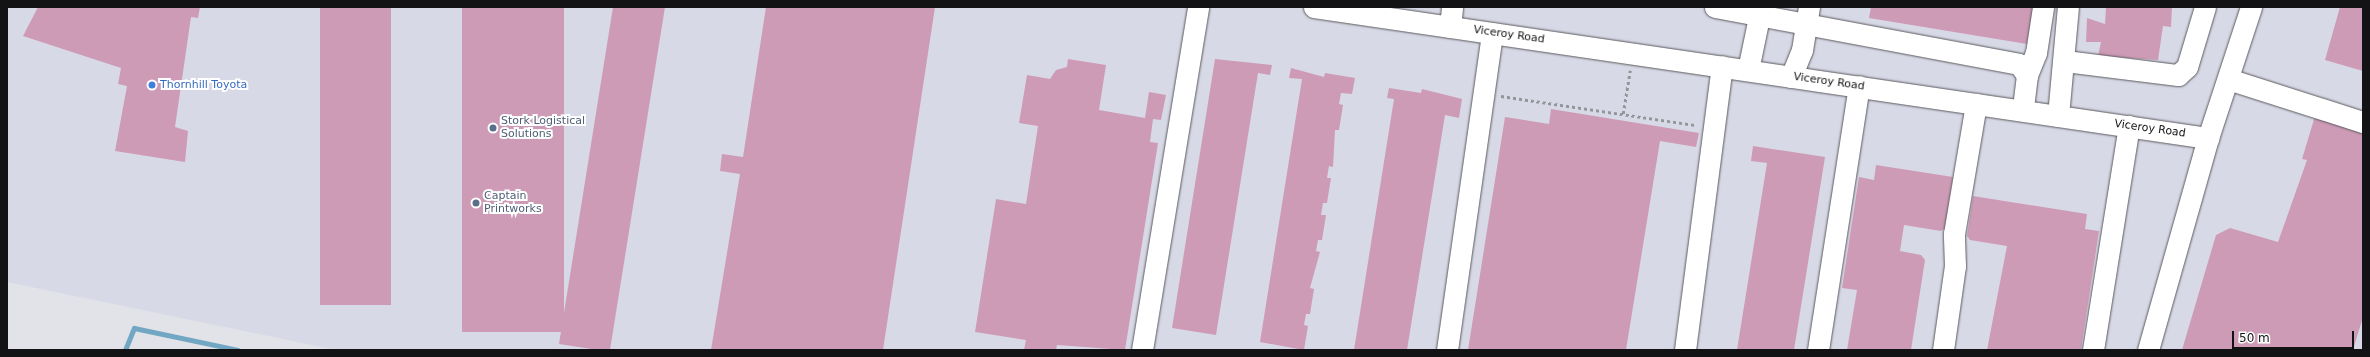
<!DOCTYPE html>
<style>
body{margin:0}
#map{position:relative;width:2370px;height:357px;overflow:hidden;background:#e2e3e8;font-family:"DejaVu Sans",sans-serif}
div>[style]{position:absolute}
[style*='--x']{left:calc(var(--x)*1px);top:calc(var(--y)*1px);width:calc(var(--w)*1px);rotate:calc(var(--a)*1deg)}
.built>*{inset:0;background:#d8d9e6}
.stream>*{height:5px;margin:-2.5px;padding:0 2.5px;transform-origin:2.5px;border-radius:2.5px;background:#72a7c4}
.building>*{inset:0;background:#ce9bb6;transform-origin:0 0}
.path>*{height:2.5px;margin-top:-1.25px;transform-origin:0;background:repeating-linear-gradient(90deg,#949599 0 3px,transparent 0 6px)}
.roads{filter:drop-shadow(0 0 1px #5a5a5f) drop-shadow(0 0 1px #5a5a5f)}
.minor>*{height:21px;margin:-10.5px;padding:0 10.5px;transform-origin:10.5px;border-radius:10.5px;background:#fff}
.dots>*{width:11px;height:11px;translate:-50% -50%;box-sizing:border-box;border:2px solid #fff;border-radius:50%}
span{translate:-50% -50%;white-space:nowrap;text-align:center;line-height:1.15;-webkit-text-stroke:4px #fff;paint-order:stroke}
.street-label{font-size:11px;color:#131315}
.shop-label{font-size:11px;color:#366cbe}
.left{translate:0 -50%;text-align:left}
.service-label{font-size:11px;color:#4e5e75}
.frame{position:absolute;inset:0;border:8px solid #131315;pointer-events:none}
.scale{position:absolute;left:2232px;top:331px;width:122px;height:18px;box-sizing:border-box;border:2px solid #131315;border-top:0;padding-left:5px;font-size:12px;line-height:14px;white-space:nowrap;color:#131315;-webkit-text-stroke:3px #fff;paint-order:stroke}
</style>
<div id="map">
<div class="built">
<div style="clip-path:polygon(7px 7px,2363px 7px,2363px 350px,336px 350px,7px 282px)"></div>
</div>
<div class="stream">
<div style="--x:125;--y:350;--w:24;--a:-68"></div>
<div style="--x:134;--y:328;--w:106;--a:11.9"></div>
</div>
<div class="building">
<div style="clip-path:polygon(38px 7px,200px 7px,198px 18px,191px 17px,175px 127px,188px 131px,185px 162px,115px 151px,127px 86px,118px 84px,121px 68px,23px 36px)"></div>
<div style="left:320px;top:7px;width:71px;height:298px"></div>
<div style="left:462px;top:7px;width:102px;height:325px"></div>
<div style="clip-path:polygon(613px 7px,665px 7px,610px 350px,598px 350px,559px 344px)"></div>
<div style="clip-path:polygon(766px 7px,935px 7px,883px 350px,711px 350px,740px 174px,720px 171px,722px 154px,743px 157px)"></div>
<div style="clip-path:polygon(1871px 7px,2033px 7px,2027px 44px,1869px 18px)"></div>
<div style="clip-path:polygon(2106px 7px,2172px 7px,2171px 27px,2163px 26px,2158px 60px,2098px 56px,2101px 42px,2086px 42px,2087px 18px,2105px 24px)"></div>
<div style="clip-path:polygon(2340px 7px,2363px 7px,2363px 71px,2325px 60px)"></div>
<div style="clip-path:polygon(1068px 59px,1106px 65px,1099px 110px,1145px 118px,1149px 92px,1166px 95px,1161px 120px,1153px 119px,1150px 142px,1158px 143px,1125px 350px,1057px 345px,1056px 350px,1024px 350px,1026px 340px,975px 332px,996px 199px,1026px 204px,1038px 126px,1019px 123px,1027px 75px,1050px 79px,1056px 70px,1067px 67px)"></div>
<div style="clip-path:polygon(1215px 59px,1272px 65px,1270px 75px,1258px 73px,1216px 335px,1172px 328px)"></div>
<div style="clip-path:polygon(1291px 68px,1324px 77px,1325px 73px,1355px 78px,1352px 94px,1341px 93px,1339px 104px,1343px 105px,1339px 130px,1335px 130px,1333px 167px,1329px 166px,1327px 178px,1331px 178px,1327px 203px,1323px 203px,1321px 215px,1326px 215px,1322px 240px,1318px 240px,1316px 251px,1320px 252px,1310px 288px,1314px 289px,1310px 314px,1306px 314px,1304px 325px,1308px 326px,1304px 350px,1260px 342px,1302px 79px,1289px 78px)"></div>
<div style="clip-path:polygon(1389px 88px,1421px 93px,1422px 89px,1462px 99px,1459px 118px,1445px 115px,1407px 350px,1354px 350px,1394px 99px,1387px 98px)"></div>
<div style="clip-path:polygon(1551px 109px,1699px 133px,1696px 147px,1660px 141px,1626px 350px,1468px 350px,1505px 117px,1549px 124px)"></div>
<div style="clip-path:polygon(2315px 116px,2363px 131px,2363px 317px,2353px 350px,2182px 350px,2216px 235px,2230px 228px,2278px 242px,2307px 160px,2302px 159px)"></div>
<div style="clip-path:polygon(1753px 146px,1825px 157px,1794px 350px,1737px 350px,1767px 163px,1751px 161px)"></div>
<div style="clip-path:polygon(1876px 165px,1953px 177px,1945px 228px,1941px 231px,1904px 225px,1900px 251px,1921px 255px,1925px 260px,1911px 350px,1847px 350px,1857px 290px,1842px 288px,1859px 177px,1874px 180px)"></div>
<div style="clip-path:polygon(1973px 196px,2087px 214px,2085px 229px,2099px 231px,2081px 350px,1987px 350px,2007px 246px,1970px 240px,1967px 236px)"></div>
</div>
<div class="path">
<div style="--x:1501;--y:96;--w:197;--a:8.5"></div>
<div style="--x:1623;--y:114;--w:44;--a:-80.8"></div>
</div>
<div class="roads">
<div class="minor">
<div style="--x:1314;--y:7;--w:904;--a:8.34"></div>
<div style="--x:2208;--y:138;--w:138;--a:-71.8"></div>
<div style="--x:1715;--y:7;--w:309;--a:10.6"></div>
<div style="--x:2019;--y:64;--w:14;--a:54"></div>
<div style="--x:2027;--y:75;--w:35;--a:97"></div>
<div style="--x:1450;--y:27;--w:20;--a:-84"></div>
<div style="--x:2065;--y:61;--w:114;--a:7.1"></div>
<div style="--x:2178;--y:75;--w:12;--a:-42"></div>
<div style="--x:2187;--y:67;--w:63;--a:-73.3"></div>
<div style="--x:1748;--y:70;--w:64;--a:-78.3"></div>
<div style="--x:2027;--y:75;--w:24;--a:-68"></div>
<div style="--x:2036;--y:53;--w:47;--a:-81.3"></div>
<div style="--x:1791;--y:77;--w:29;--a:-68"></div>
<div style="--x:1802;--y:50;--w:44;--a:-80.8"></div>
<div style="--x:2228;--y:79;--w:142;--a:17.7"></div>
<div style="--x:2058;--y:116;--w:109;--a:-84.8"></div>
<div style="--x:1142;--y:350;--w:348;--a:-80.7"></div>
<div style="--x:1447;--y:350;--w:320;--a:-81.9"></div>
<div style="--x:1685;--y:350;--w:286;--a:-82.6"></div>
<div style="--x:1818;--y:350;--w:267;--a:-81.2"></div>
<div style="--x:1943;--y:350;--w:85;--a:-81.9"></div>
<div style="--x:1955;--y:266;--w:32;--a:-92"></div>
<div style="--x:1954;--y:234;--w:132;--a:-80.4"></div>
<div style="--x:2093;--y:350;--w:227;--a:-80.9"></div>
<div style="--x:2148;--y:350;--w:220;--a:-74.2"></div>
</div>
</div>
<div class="dots">
<div style="left:152px;top:85px;background:#3f7fe0"></div>
<div style="left:493px;top:128px;background:#5c6f8a"></div>
<div style="left:476px;top:203px;background:#5c6f8a"></div>
</div>
<div class="street-label">
<span style="left:1509px;top:35px;rotate:8deg">Viceroy Road</span>
<span style="left:1829px;top:82px;rotate:8deg">Viceroy Road</span>
<span style="left:2150px;top:129px;rotate:8deg">Viceroy Road</span>
</div>
<div class="shop-label">
<span class="left" style="left:160px;top:85px">Thornhill Toyota</span>
</div>
<div class="service-label">
<span class="left" style="left:501px;top:128px">Stork Logistical<br>Solutions</span>
<span class="left" style="left:484px;top:203px">Captain<br>Printworks</span>
</div>
<div class="frame"></div>
<div class="scale">50 m</div>
</div>
